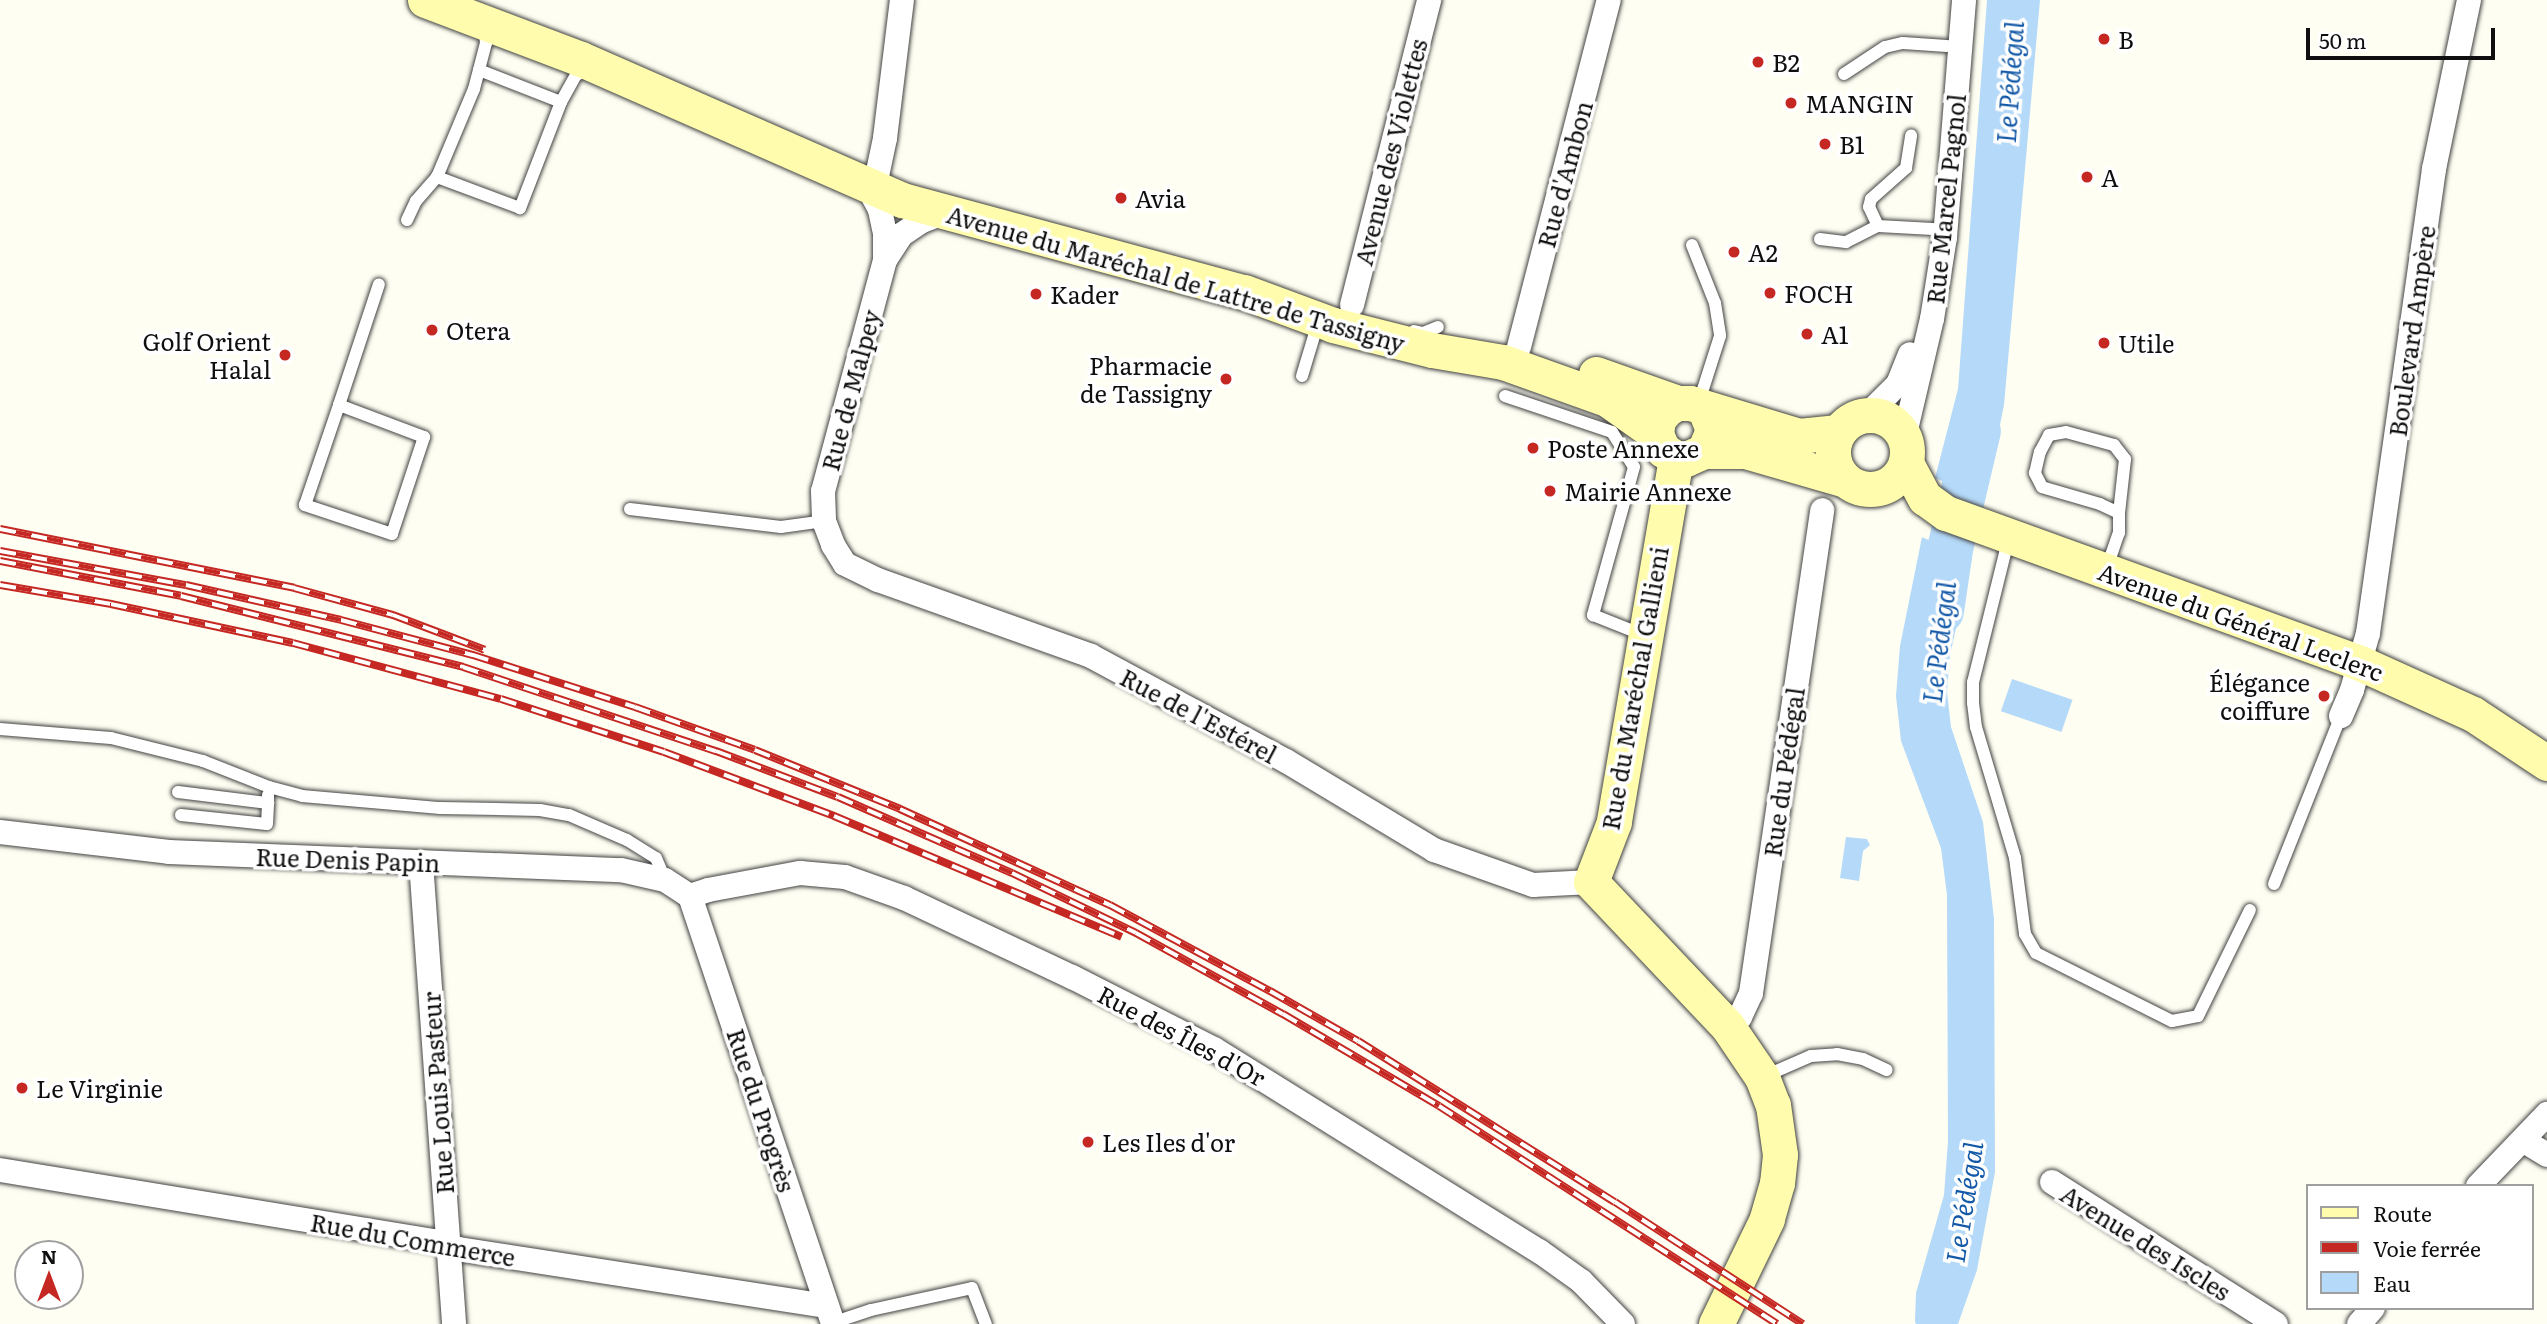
<!DOCTYPE html>
<meta charset="utf-8">
<style>
body{margin:0}
#map{position:relative;width:2547px;height:1324px;overflow:hidden;background:#fffef2;font-family:Literata,serif}
div>[style]{position:absolute}
[style*='--x']{left:calc(var(--x)*1px);top:calc(var(--y)*1px);width:calc(var(--w)*1px);rotate:calc(var(--a)*1deg)}
.water>*{inset:0;background:#b5d9f8;transform-origin:0 0}
.pier>*{inset:0;background:#fffef2;transform-origin:0 0}
.river>*{height:46px;margin:-23px;padding:0 23px;transform-origin:23px;border-radius:23px;background:#b5d9f8}
.roads{filter:drop-shadow(0 0 2px #424242) drop-shadow(0 0 2px #424242)}
.lane>*{height:12px;margin:-6px;padding:0 6px;transform-origin:6px;border-radius:6px;background:#fff}
.street>*{height:24px;margin:-12px;padding:0 12px;transform-origin:12px;border-radius:12px;background:#fff}
.secondary>*{height:35px;margin:-17.5px;padding:0 17.5px;transform-origin:17.5px;border-radius:17.5px;background:#fffdad}
.secondary>.ring{margin:-17.5px;padding:0;box-sizing:content-box;background:none;border:35px solid #fffdad;border-radius:50%}
.rail>*{height:8px;margin-top:-4px;transform-origin:0;background:repeating-linear-gradient(90deg,#fff 0 16px,#c52822 0 32px);box-sizing:border-box;border-block:2px solid #c52822}
.dots>*{width:19px;height:19px;translate:-50% -50%;box-sizing:border-box;border:4px solid #fff;border-radius:50%}
span{translate:-50% -50%;white-space:nowrap;text-align:center;line-height:1.15;-webkit-text-stroke:7px #fff;paint-order:stroke}
.poi-label{font-size:24px;color:#0f0f0f}
.left{translate:0 -50%;text-align:left}
.right{translate:-100% -50%;text-align:right}
.street-label{font-size:24px;color:#0f0f0f}
.water-label{font-size:26px;color:#1359a7;font-style:italic}
.legend{position:absolute;left:2306px;top:1184px;width:228px;height:126px;box-sizing:border-box;background:#fff;border:2px solid #9f9f9f;margin:0;padding:9px 12px;list-style:none;font-size:21px;color:#0f0f0f}
.legend li{display:flex;align-items:center;gap:14px;height:35px}
.legend b{width:35px;border:2px solid #9f9f9f}
.north{position:absolute;left:14px;top:1240px;width:70px;height:70px;box-sizing:border-box;background:#fff;border:2px solid #9f9f9f;border-radius:50%;rotate:0deg;font-size:19px;font-weight:700;line-height:28px;text-align:center;color:#0f0f0f}
.north::after{content:'';display:block;margin:auto;width:24px;height:32px;background:#c52822;clip-path:polygon(50% 0,100% 100%,50% 72%,0 100%)}
.scale{position:absolute;left:2306px;top:28px;width:189px;height:32px;box-sizing:border-box;border:4px solid #0f0f0f;border-top:0;padding-left:9px;font-size:21px;line-height:24px;white-space:nowrap;color:#0f0f0f;-webkit-text-stroke:5px #fff;paint-order:stroke}
</style>
<div id="map">
<div class="water">
<div style="clip-path:polygon(1987px 0,2040px 0,2004px 405px,1985px 499px,1935px 478px,1958px 389px)"></div>
<div style="clip-path:polygon(1922px 537px,1972px 558px,1950px 655px,1947px 692px,1951px 727px,1983px 822px,1994px 919px,1995px 1172px,1977px 1270px,1958px 1324px,1916px 1324px,1915px 1321px,1916px 1293px,1944px 1195px,1948px 1141px,1947px 895px,1941px 848px,1901px 741px,1896px 696px,1900px 646px)"></div>
<div style="left:2012px;top:679px;width:64px;height:34px;rotate:19deg"></div>
<div style="clip-path:polygon(1846px 837px,1867px 839px,1870px 845px,1863px 851px,1859px 881px,1840px 878px)"></div>
</div>
<div class="pier">
<div style="left:1923px;top:533px;width:54px;height:4px;rotate:23deg"></div>
</div>
<div class="river">
<div style="--x:1941;--y:611;--w:63;--a:-81.7"></div>
<div style="--x:1950;--y:549;--w:121;--a:-76.7"></div>
</div>
<div class="roads">
<div class="lane">
<div style="--x:479;--y:70;--w:88;--a:21.3"></div>
<div style="--x:561;--y:102;--w:114;--a:111.1"></div>
<div style="--x:520;--y:208;--w:89;--a:-159.5"></div>
<div style="--x:437;--y:177;--w:95;--a:-67.2"></div>
<div style="--x:474;--y:89;--w:48;--a:-75.4"></div>
<div style="--x:486;--y:43;--w:18;--a:-96"></div>
<div style="--x:1844;--y:74;--w:49;--a:-33.4"></div>
<div style="--x:1885;--y:47;--w:18;--a:-13"></div>
<div style="--x:1903;--y:43;--w:44;--a:3.9"></div>
<div style="--x:561;--y:102;--w:31;--a:-61"></div>
<div style="--x:576;--y:75;--w:14;--a:-25"></div>
<div style="--x:407;--y:220;--w:21;--a:-65"></div>
<div style="--x:416;--y:201;--w:32;--a:-49"></div>
<div style="--x:1878;--y:226;--w:21;--a:-115"></div>
<div style="--x:1869;--y:207;--w:8;--a:-76"></div>
<div style="--x:1871;--y:199;--w:47;--a:-41.5"></div>
<div style="--x:1906;--y:168;--w:33;--a:-81"></div>
<div style="--x:1820;--y:239;--w:26;--a:7"></div>
<div style="--x:1846;--y:242;--w:36;--a:-27"></div>
<div style="--x:1878;--y:226;--w:55;--a:3.1"></div>
<div style="--x:1692;--y:245;--w:62;--a:68.4"></div>
<div style="--x:1715;--y:303;--w:33;--a:81"></div>
<div style="--x:1720;--y:336;--w:69;--a:107.7"></div>
<div style="--x:1414;--y:331;--w:9;--a:13"></div>
<div style="--x:1423;--y:333;--w:16;--a:-22"></div>
<div style="--x:1302;--y:376;--w:55;--a:-73.2"></div>
<div style="--x:1505;--y:396;--w:113;--a:18.6"></div>
<div style="--x:1612;--y:432;--w:41;--a:57.8"></div>
<div style="--x:1634;--y:467;--w:154;--a:105.5"></div>
<div style="--x:1593;--y:615;--w:54;--a:21.8"></div>
<div style="--x:339;--y:405;--w:91;--a:20.6"></div>
<div style="--x:424;--y:437;--w:102;--a:108.3"></div>
<div style="--x:392;--y:534;--w:92;--a:-161.6"></div>
<div style="--x:305;--y:505;--w:106;--a:-71.2"></div>
<div style="--x:339;--y:405;--w:127;--a:-71.7"></div>
<div style="--x:630;--y:509;--w:152;--a:6.8"></div>
<div style="--x:781;--y:527;--w:43;--a:-7.9"></div>
<div style="--x:2009;--y:537;--w:149;--a:103.9"></div>
<div style="--x:1973;--y:682;--w:21;--a:90"></div>
<div style="--x:1973;--y:703;--w:24;--a:83"></div>
<div style="--x:1976;--y:727;--w:137;--a:73.4"></div>
<div style="--x:2015;--y:858;--w:77;--a:82.5"></div>
<div style="--x:2025;--y:934;--w:22;--a:60"></div>
<div style="--x:2036;--y:953;--w:152;--a:26.6"></div>
<div style="--x:2172;--y:1021;--w:26;--a:-11"></div>
<div style="--x:2198;--y:1016;--w:118;--a:-63.9"></div>
<div style="--x:2107;--y:567;--w:36;--a:-71"></div>
<div style="--x:2119;--y:533;--w:20;--a:-90"></div>
<div style="--x:2119;--y:513;--w:21;--a:-155"></div>
<div style="--x:2100;--y:504;--w:60;--a:-163.7"></div>
<div style="--x:2042;--y:487;--w:16;--a:-117"></div>
<div style="--x:2035;--y:473;--w:22;--a:-77"></div>
<div style="--x:2040;--y:452;--w:19;--a:-62"></div>
<div style="--x:2049;--y:435;--w:17;--a:-10"></div>
<div style="--x:2066;--y:432;--w:50;--a:15.2"></div>
<div style="--x:2114;--y:445;--w:18;--a:52"></div>
<div style="--x:2125;--y:459;--w:54;--a:96.3"></div>
<div style="--x:0;--y:729;--w:111;--a:4.6"></div>
<div style="--x:111;--y:738;--w:95;--a:14"></div>
<div style="--x:203;--y:761;--w:71;--a:21.5"></div>
<div style="--x:269;--y:787;--w:34;--a:15"></div>
<div style="--x:302;--y:796;--w:139;--a:5"></div>
<div style="--x:440;--y:808;--w:100;--a:1.1"></div>
<div style="--x:540;--y:810;--w:29;--a:10"></div>
<div style="--x:569;--y:815;--w:63;--a:23.3"></div>
<div style="--x:627;--y:840;--w:34;--a:32"></div>
<div style="--x:656;--y:858;--w:23;--a:67"></div>
<div style="--x:178;--y:792;--w:91;--a:7"></div>
<div style="--x:268;--y:803;--w:8;--a:-90"></div>
<div style="--x:181;--y:815;--w:86;--a:6"></div>
<div style="--x:267;--y:824;--w:21;--a:-87"></div>
<div style="--x:2274;--y:884;--w:181;--a:-68.3"></div>
<div style="--x:1765;--y:1076;--w:50;--a:-23.5"></div>
<div style="--x:1811;--y:1056;--w:26;--a:-4"></div>
<div style="--x:1837;--y:1054;--w:26;--a:11"></div>
<div style="--x:1863;--y:1059;--w:26;--a:25"></div>
<div style="--x:832;--y:1323;--w:41;--a:-18.4"></div>
<div style="--x:871;--y:1310;--w:103;--a:-12.3"></div>
<div style="--x:972;--y:1288;--w:39;--a:69"></div>
</div>
<div class="street">
<div style="--x:877;--y:176;--w:39;--a:-78"></div>
<div style="--x:885;--y:138;--w:139;--a:-83"></div>
<div style="--x:868;--y:187;--w:26;--a:62"></div>
<div style="--x:880;--y:210;--w:24;--a:78"></div>
<div style="--x:885;--y:233;--w:27;--a:90"></div>
<div style="--x:885;--y:260;--w:239;--a:105"></div>
<div style="--x:823;--y:491;--w:30;--a:88"></div>
<div style="--x:824;--y:521;--w:26;--a:69"></div>
<div style="--x:833;--y:545;--w:22;--a:58"></div>
<div style="--x:845;--y:564;--w:37;--a:26"></div>
<div style="--x:878;--y:580;--w:226;--a:19.6"></div>
<div style="--x:1091;--y:656;--w:221;--a:28.3"></div>
<div style="--x:1286;--y:761;--w:173;--a:31"></div>
<div style="--x:1434;--y:850;--w:105;--a:19.5"></div>
<div style="--x:1533;--y:885;--w:58;--a:-3"></div>
<div style="--x:885;--y:260;--w:30;--a:-57"></div>
<div style="--x:901;--y:235;--w:25;--a:-34"></div>
<div style="--x:922;--y:221;--w:25;--a:-21"></div>
<div style="--x:1352;--y:305;--w:315;--a:-75.8"></div>
<div style="--x:1519;--y:347;--w:358;--a:-75.5"></div>
<div style="--x:1867;--y:415;--w:44;--a:-45"></div>
<div style="--x:1898;--y:384;--w:32;--a:-68"></div>
<div style="--x:1904;--y:438;--w:122;--a:-76.8"></div>
<div style="--x:1932;--y:319;--w:83;--a:-81"></div>
<div style="--x:1945;--y:237;--w:238;--a:-85.4"></div>
<div style="--x:2341;--y:716;--w:28;--a:-67"></div>
<div style="--x:2352;--y:690;--w:59;--a:-74.3"></div>
<div style="--x:2368;--y:633;--w:469;--a:-81.9"></div>
<div style="--x:2434;--y:169;--w:173;--a:-78.3"></div>
<div style="--x:0;--y:832;--w:170;--a:6.7"></div>
<div style="--x:169;--y:852;--w:452;--a:2.3"></div>
<div style="--x:621;--y:870;--w:45;--a:12.8"></div>
<div style="--x:665;--y:880;--w:30;--a:33"></div>
<div style="--x:421;--y:862;--w:463;--a:85.9"></div>
<div style="--x:690;--y:896;--w:19;--a:-18"></div>
<div style="--x:708;--y:890;--w:94;--a:-10.5"></div>
<div style="--x:800;--y:873;--w:45;--a:5.1"></div>
<div style="--x:845;--y:877;--w:63;--a:19.6"></div>
<div style="--x:904;--y:898;--w:186;--a:25.2"></div>
<div style="--x:1072;--y:977;--w:159;--a:26.9"></div>
<div style="--x:1214;--y:1049;--w:383;--a:31.9"></div>
<div style="--x:1539;--y:1251;--w:52;--a:35.5"></div>
<div style="--x:1581;--y:1281;--w:60;--a:45.7"></div>
<div style="--x:690;--y:896;--w:451;--a:71.5"></div>
<div style="--x:1728;--y:1027;--w:16;--a:-40"></div>
<div style="--x:1740;--y:1017;--w:26;--a:-65"></div>
<div style="--x:1751;--y:993;--w:488;--a:-81.6"></div>
<div style="--x:2524;--y:1141;--w:27;--a:31"></div>
<div style="--x:0;--y:1170;--w:441;--a:9.3"></div>
<div style="--x:435;--y:1241;--w:24;--a:19"></div>
<div style="--x:458;--y:1249;--w:373;--a:8.8"></div>
<div style="--x:2052;--y:1182;--w:265;--a:32.4"></div>
<div style="--x:2478;--y:1186;--w:100;--a:-46.2"></div>
<div style="--x:2359;--y:1324;--w:21;--a:-49"></div>
</div>
<div class="secondary">
<div style="--x:425;--y:0;--w:167;--a:20.7"></div>
<div style="--x:581;--y:59;--w:351;--a:23.7"></div>
<div style="--x:902;--y:200;--w:354;--a:15.1"></div>
<div style="--x:1244;--y:292;--w:95;--a:20.3"></div>
<div style="--x:1333;--y:325;--w:102;--a:14.2"></div>
<div style="--x:1432;--y:350;--w:72;--a:9.6"></div>
<div style="--x:1503;--y:362;--w:110;--a:19.6"></div>
<div style="--x:1607;--y:399;--w:60;--a:35.5"></div>
<div style="--x:1596;--y:374;--w:87;--a:19.5"></div>
<div style="--x:1705;--y:410;--w:22;--a:68"></div>
<div style="--x:1713;--y:430;--w:23;--a:113"></div>
<div style="--x:1704;--y:451;--w:20;--a:156"></div>
<div style="--x:1686;--y:459;--w:10;--a:-174"></div>
<div style="--x:1676;--y:458;--w:15;--a:-148"></div>
<div style="--x:1663;--y:450;--w:17;--a:-114"></div>
<div style="--x:1656;--y:434;--w:15;--a:-82"></div>
<div style="--x:1658;--y:419;--w:15;--a:-48"></div>
<div style="--x:1668;--y:408;--w:11;--a:-27"></div>
<div style="--x:1678;--y:403;--w:12;--a:0"></div>
<div style="--x:1690;--y:403;--w:114;--a:16.8"></div>
<div style="--x:1799;--y:436;--w:39;--a:-6"></div>
<div class="ring" style="left:1833px;top:415px;width:39px;height:39px"></div>
<div style="--x:1704;--y:451;--w:41;--a:0"></div>
<div style="--x:1745;--y:451;--w:101;--a:16.1"></div>
<div style="--x:1676;--y:458;--w:369;--a:99.7"></div>
<div style="--x:1614;--y:822;--w:64;--a:111"></div>
<div style="--x:1591;--y:882;--w:199;--a:46.6"></div>
<div style="--x:1728;--y:1027;--w:60;--a:55.8"></div>
<div style="--x:1762;--y:1077;--w:30;--a:69"></div>
<div style="--x:1773;--y:1105;--w:50;--a:82"></div>
<div style="--x:1780;--y:1155;--w:28;--a:96"></div>
<div style="--x:1777;--y:1183;--w:37;--a:106"></div>
<div style="--x:1767;--y:1219;--w:117;--a:115.9"></div>
<div style="--x:1906;--y:463;--w:40;--a:62"></div>
<div style="--x:1925;--y:498;--w:26;--a:36"></div>
<div style="--x:1946;--y:513;--w:440;--a:19.9"></div>
<div style="--x:2360;--y:663;--w:124;--a:24.3"></div>
<div style="--x:2473;--y:714;--w:89;--a:33.5"></div>
</div>
</div>
<div class="rail">
<div style="--x:0;--y:529;--w:300;--a:11.3"></div>
<div style="--x:294;--y:588;--w:103;--a:15.3"></div>
<div style="--x:393;--y:615;--w:98;--a:20.8"></div>
<div style="--x:0;--y:551;--w:189;--a:10.4"></div>
<div style="--x:186;--y:585;--w:159;--a:12.7"></div>
<div style="--x:341;--y:620;--w:137;--a:14.9"></div>
<div style="--x:473;--y:655;--w:170;--a:17.8"></div>
<div style="--x:635;--y:707;--w:127;--a:19.7"></div>
<div style="--x:755;--y:750;--w:157;--a:22.1"></div>
<div style="--x:900;--y:809;--w:231;--a:24.6"></div>
<div style="--x:1110;--y:905;--w:182;--a:28.3"></div>
<div style="--x:1270;--y:991;--w:101;--a:29.6"></div>
<div style="--x:1358;--y:1041;--w:303;--a:32.1"></div>
<div style="--x:1615;--y:1202;--w:224;--a:33"></div>
<div style="--x:0;--y:561;--w:184;--a:10.9"></div>
<div style="--x:181;--y:596;--w:291;--a:14.1"></div>
<div style="--x:463;--y:667;--w:267;--a:18.4"></div>
<div style="--x:716;--y:751;--w:130;--a:20.7"></div>
<div style="--x:838;--y:797;--w:190;--a:23.6"></div>
<div style="--x:1012;--y:873;--w:138;--a:25.8"></div>
<div style="--x:1136;--y:933;--w:168;--a:28.9"></div>
<div style="--x:1283;--y:1014;--w:181;--a:30.5"></div>
<div style="--x:1439;--y:1106;--w:402;--a:32.8"></div>
<div style="--x:0;--y:585;--w:113;--a:9.7"></div>
<div style="--x:111;--y:604;--w:186;--a:12.1"></div>
<div style="--x:293;--y:643;--w:215;--a:15.1"></div>
<div style="--x:501;--y:699;--w:171;--a:18"></div>
<div style="--x:664;--y:752;--w:182;--a:20.6"></div>
<div style="--x:834;--y:816;--w:312;--a:22.8"></div>
</div>
<div class="dots">
<div style="left:2104px;top:39px;background:#c52822"></div>
<div style="left:1758px;top:62px;background:#c52822"></div>
<div style="left:1791px;top:103px;background:#c52822"></div>
<div style="left:1825px;top:144px;background:#c52822"></div>
<div style="left:2087px;top:177px;background:#c52822"></div>
<div style="left:1121px;top:198px;background:#c52822"></div>
<div style="left:1734px;top:252px;background:#c52822"></div>
<div style="left:1770px;top:293px;background:#c52822"></div>
<div style="left:1036px;top:294px;background:#c52822"></div>
<div style="left:432px;top:330px;background:#c52822"></div>
<div style="left:1807px;top:334px;background:#c52822"></div>
<div style="left:2104px;top:343px;background:#c52822"></div>
<div style="left:285px;top:355px;background:#c52822"></div>
<div style="left:1226px;top:379px;background:#c52822"></div>
<div style="left:1533px;top:448px;background:#c52822"></div>
<div style="left:1550px;top:491px;background:#c52822"></div>
<div style="left:2324px;top:696px;background:#c52822"></div>
<div style="left:22px;top:1088px;background:#c52822"></div>
<div style="left:1088px;top:1142px;background:#c52822"></div>
</div>
<div class="poi-label">
<span class="left" style="left:2118px;top:39px">B</span>
<span class="left" style="left:1772px;top:62px">B2</span>
<span class="left" style="left:1805px;top:103px">MANGIN</span>
<span class="left" style="left:1839px;top:144px">B1</span>
<span class="left" style="left:2101px;top:177px">A</span>
<span class="left" style="left:1135px;top:198px">Avia</span>
<span class="left" style="left:1748px;top:252px">A2</span>
<span class="left" style="left:1784px;top:293px">FOCH</span>
<span class="left" style="left:1050px;top:294px">Kader</span>
<span class="left" style="left:446px;top:330px">Otera</span>
<span class="left" style="left:1821px;top:334px">A1</span>
<span class="right" style="left:271px;top:355px">Golf Orient<br>Halal</span>
<span class="left" style="left:2118px;top:343px">Utile</span>
<span class="right" style="left:1212px;top:379px">Pharmacie<br>de Tassigny</span>
<span class="left" style="left:1547px;top:448px">Poste Annexe</span>
<span class="left" style="left:1564px;top:491px">Mairie Annexe</span>
<span class="right" style="left:2310px;top:696px">Élégance<br>coiffure</span>
<span class="left" style="left:36px;top:1088px">Le Virginie</span>
<span class="left" style="left:1102px;top:1142px">Les Iles d'or</span>
</div>
<div class="street-label">
<span style="left:1390px;top:152px;rotate:-76deg">Avenue des Violettes</span>
<span style="left:1564px;top:174px;rotate:-75deg">Rue d'Ambon</span>
<span style="left:1945px;top:199px;rotate:-84deg">Rue Marcel Pagnol</span>
<span style="left:1176px;top:278px;rotate:16deg">Avenue du Maréchal de Lattre de Tassigny</span>
<span style="left:2411px;top:331px;rotate:-82deg">Boulevard Ampère</span>
<span style="left:850px;top:390px;rotate:-75deg">Rue de Malpey</span>
<span style="left:2241px;top:621px;rotate:20deg">Avenue du Général Leclerc</span>
<span style="left:1634px;top:688px;rotate:-80deg">Rue du Maréchal Gallieni</span>
<span style="left:1199px;top:715px;rotate:28deg">Rue de l'Estérel</span>
<span style="left:1783px;top:772px;rotate:-82deg">Rue du Pédégal</span>
<span style="left:348px;top:859px;rotate:2deg">Rue Denis Papin</span>
<span style="left:1182px;top:1035px;rotate:28deg">Rue des Îles d'Or</span>
<span style="left:437px;top:1093px;rotate:-94deg">Rue Louis Pasteur</span>
<span style="left:762px;top:1110px;rotate:72deg">Rue du Progrès</span>
<span style="left:413px;top:1239px;rotate:10deg">Rue du Commerce</span>
<span style="left:2146px;top:1242px;rotate:32deg">Avenue des Iscles</span>
</div>
<div class="water-label">
<span style="left:2009px;top:82px;rotate:-86deg">Le Pédégal</span>
<span style="left:1938px;top:642px;rotate:-83deg">Le Pédégal</span>
<span style="left:1963px;top:1202px;rotate:-81deg">Le Pédégal</span>
</div>
<ul class="legend">
<li><b style="height:9px;background:#fffdad"></b>Route</li>
<li><b style="height:9px;background:#c52822"></b>Voie ferrée</li>
<li><b style="height:19px;background:#b5d9f8"></b>Eau</li>
</ul>
<div class="north">N</div>
<div class="scale">50 m</div>
</div>
